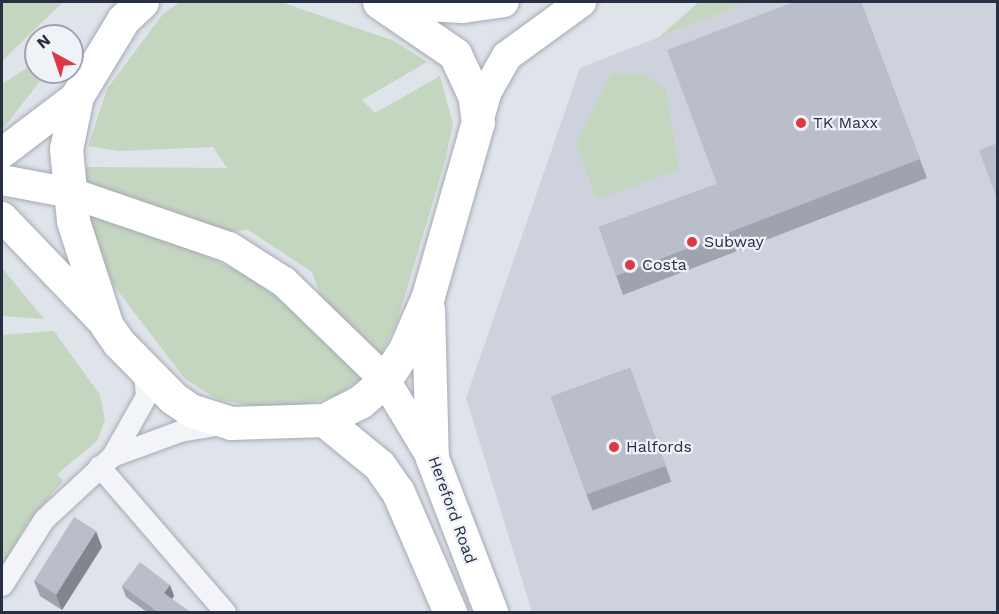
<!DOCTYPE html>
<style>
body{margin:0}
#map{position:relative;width:999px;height:614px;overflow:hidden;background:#dfe3ea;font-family:"Work Sans",sans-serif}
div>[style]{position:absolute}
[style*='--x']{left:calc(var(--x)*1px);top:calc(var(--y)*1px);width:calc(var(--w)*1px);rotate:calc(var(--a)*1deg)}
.built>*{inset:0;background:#cdd2dc}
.green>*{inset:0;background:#c4d5c0}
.roads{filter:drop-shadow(0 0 2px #a4a9b5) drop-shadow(0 0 2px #a4a9b5)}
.street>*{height:21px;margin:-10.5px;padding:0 10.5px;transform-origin:10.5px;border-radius:10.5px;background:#f2f4f8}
.secondary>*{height:30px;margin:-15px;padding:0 15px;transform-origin:15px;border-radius:15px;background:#fff}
.primary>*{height:33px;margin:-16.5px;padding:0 16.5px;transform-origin:16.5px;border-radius:16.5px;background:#fff}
.wall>*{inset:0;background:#9fa3ae;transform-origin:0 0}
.shaded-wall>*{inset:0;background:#82858d}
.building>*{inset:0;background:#b9beca;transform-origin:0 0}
.dots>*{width:16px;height:16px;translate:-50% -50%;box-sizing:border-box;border:3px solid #eff2f7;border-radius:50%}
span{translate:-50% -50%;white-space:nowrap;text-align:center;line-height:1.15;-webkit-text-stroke:4.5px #eff2f7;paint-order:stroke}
.poi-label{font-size:16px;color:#262f43}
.left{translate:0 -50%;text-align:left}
.street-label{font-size:16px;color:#262f43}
.frame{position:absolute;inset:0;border:3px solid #262f43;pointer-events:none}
.north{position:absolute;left:24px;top:24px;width:60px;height:60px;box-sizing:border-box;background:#eff2f7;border:2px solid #9fa4af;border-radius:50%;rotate:320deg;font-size:16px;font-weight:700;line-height:24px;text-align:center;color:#262f43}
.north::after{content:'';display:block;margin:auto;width:21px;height:27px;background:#da3947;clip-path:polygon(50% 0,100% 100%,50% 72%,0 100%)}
</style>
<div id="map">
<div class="built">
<div style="clip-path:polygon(749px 2px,997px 2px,997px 612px,532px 612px,466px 398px,580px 68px)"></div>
</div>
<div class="green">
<div style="clip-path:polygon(2px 2px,63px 2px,2px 61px)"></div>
<div style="clip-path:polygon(180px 2px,281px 2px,394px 41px,427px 62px,362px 100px,375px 113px,440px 76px,453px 124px,445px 161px,397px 322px,380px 356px,320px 295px,312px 272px,247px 229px,221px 235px,85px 194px,86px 167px,227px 168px,213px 147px,119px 151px,88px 146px,107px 89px,163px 14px)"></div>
<div style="clip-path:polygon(699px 2px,749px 2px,659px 37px)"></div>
<div style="clip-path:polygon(36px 62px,36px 72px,47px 72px,2px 130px,2px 84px)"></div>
<div style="clip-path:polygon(612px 73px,644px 74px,666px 90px,679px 170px,597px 199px,576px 144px)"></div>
<div style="clip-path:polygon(85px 212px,179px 243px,244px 274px,310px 321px,362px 379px,337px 395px,305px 405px,261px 408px,217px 399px,184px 378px,112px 283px)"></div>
<div style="clip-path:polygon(2px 268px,44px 319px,2px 316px)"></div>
<div style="clip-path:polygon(54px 331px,100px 395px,105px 420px,97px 441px,57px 474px,63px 481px,27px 523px,2px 567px,2px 335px)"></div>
</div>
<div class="roads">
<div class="street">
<div style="--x:112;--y:456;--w:69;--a:-60.5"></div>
<div style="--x:146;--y:396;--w:24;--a:-95"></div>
<div style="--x:99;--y:466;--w:193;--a:49.2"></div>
<div style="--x:2;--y:585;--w:78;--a:-57.5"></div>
<div style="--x:44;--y:519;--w:93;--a:-42.8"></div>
<div style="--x:112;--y:456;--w:72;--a:-20.2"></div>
<div style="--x:180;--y:431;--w:42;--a:-9.7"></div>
</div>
<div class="secondary">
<div style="--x:387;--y:4;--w:76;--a:3"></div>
<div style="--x:463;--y:8;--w:41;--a:-8.3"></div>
<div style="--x:478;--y:122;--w:32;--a:-74"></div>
<div style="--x:487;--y:91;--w:40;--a:-60.3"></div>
<div style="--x:507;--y:56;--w:92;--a:-36.1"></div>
<div style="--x:2;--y:153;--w:94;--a:-37.2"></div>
<div style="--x:2;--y:180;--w:70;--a:10.7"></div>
<div style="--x:71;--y:193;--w:167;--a:18.9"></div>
<div style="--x:229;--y:247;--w:65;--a:32.5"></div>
<div style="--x:284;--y:282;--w:141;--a:44.1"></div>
<div style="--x:385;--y:380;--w:91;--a:58.9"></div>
<div style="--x:2;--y:217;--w:151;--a:46.1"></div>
</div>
<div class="primary">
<div style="--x:142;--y:2;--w:26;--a:137"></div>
<div style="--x:123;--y:20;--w:89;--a:121.2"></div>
<div style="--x:77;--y:96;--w:54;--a:101.7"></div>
<div style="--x:66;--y:149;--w:72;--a:84.4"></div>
<div style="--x:73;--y:221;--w:110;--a:72.1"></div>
<div style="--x:107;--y:326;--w:19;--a:55"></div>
<div style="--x:118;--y:342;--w:78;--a:45.5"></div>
<div style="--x:173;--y:398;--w:21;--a:35"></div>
<div style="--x:190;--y:410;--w:43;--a:17.6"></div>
<div style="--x:231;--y:423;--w:93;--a:-1.8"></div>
<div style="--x:324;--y:420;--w:40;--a:-26.6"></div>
<div style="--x:360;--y:402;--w:33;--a:-41"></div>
<div style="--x:385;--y:380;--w:37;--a:-57"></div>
<div style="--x:405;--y:349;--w:58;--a:-66.5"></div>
<div style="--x:428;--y:296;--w:181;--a:-74"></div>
<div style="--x:478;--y:122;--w:27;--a:-98"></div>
<div style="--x:474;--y:95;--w:45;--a:-114.9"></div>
<div style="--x:455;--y:54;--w:92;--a:-145.6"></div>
<div style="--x:428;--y:309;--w:149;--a:88.5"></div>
<div style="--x:432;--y:458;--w:165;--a:69"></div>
<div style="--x:324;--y:420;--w:71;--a:39.3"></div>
<div style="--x:379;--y:465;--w:33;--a:55"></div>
<div style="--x:398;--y:492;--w:131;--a:66.6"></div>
</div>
</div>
<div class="wall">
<div style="clip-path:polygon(861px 2px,927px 178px,623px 295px,599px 227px,717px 184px)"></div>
<div style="left:630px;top:368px;width:121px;height:84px;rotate:70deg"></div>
<div style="clip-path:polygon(102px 547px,62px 610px,40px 596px,34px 581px)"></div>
<div style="clip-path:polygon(170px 585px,174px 596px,172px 599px,190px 612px,147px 612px,126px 597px,122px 586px)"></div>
</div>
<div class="shaded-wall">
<div style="clip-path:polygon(96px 531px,102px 547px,62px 610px,56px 595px)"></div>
<div style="clip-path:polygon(170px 585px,174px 596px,168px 604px,164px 593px)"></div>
</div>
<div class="building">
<div style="clip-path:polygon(794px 2px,861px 2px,920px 159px,616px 276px,599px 227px,717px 184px,667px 50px)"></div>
<div style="clip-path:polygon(998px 143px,998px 201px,979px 150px)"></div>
<div style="left:630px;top:368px;width:104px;height:84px;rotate:70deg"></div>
<div style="left:74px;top:517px;width:26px;height:75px;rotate:32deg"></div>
<div style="clip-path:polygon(140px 562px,170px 585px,164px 593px,190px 612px,158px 612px,122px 586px)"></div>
</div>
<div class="dots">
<div style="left:801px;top:123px;background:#da3947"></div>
<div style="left:692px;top:242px;background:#da3947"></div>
<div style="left:630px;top:265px;background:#da3947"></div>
<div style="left:614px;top:447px;background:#da3947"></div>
</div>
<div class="poi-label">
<span class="left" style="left:813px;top:123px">TK Maxx</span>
<span class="left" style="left:704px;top:242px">Subway</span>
<span class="left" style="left:642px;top:265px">Costa</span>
<span class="left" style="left:626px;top:447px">Halfords</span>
</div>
<div class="street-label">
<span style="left:452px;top:510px;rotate:70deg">Hereford Road</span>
</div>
<div class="frame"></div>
<div class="north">N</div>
</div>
